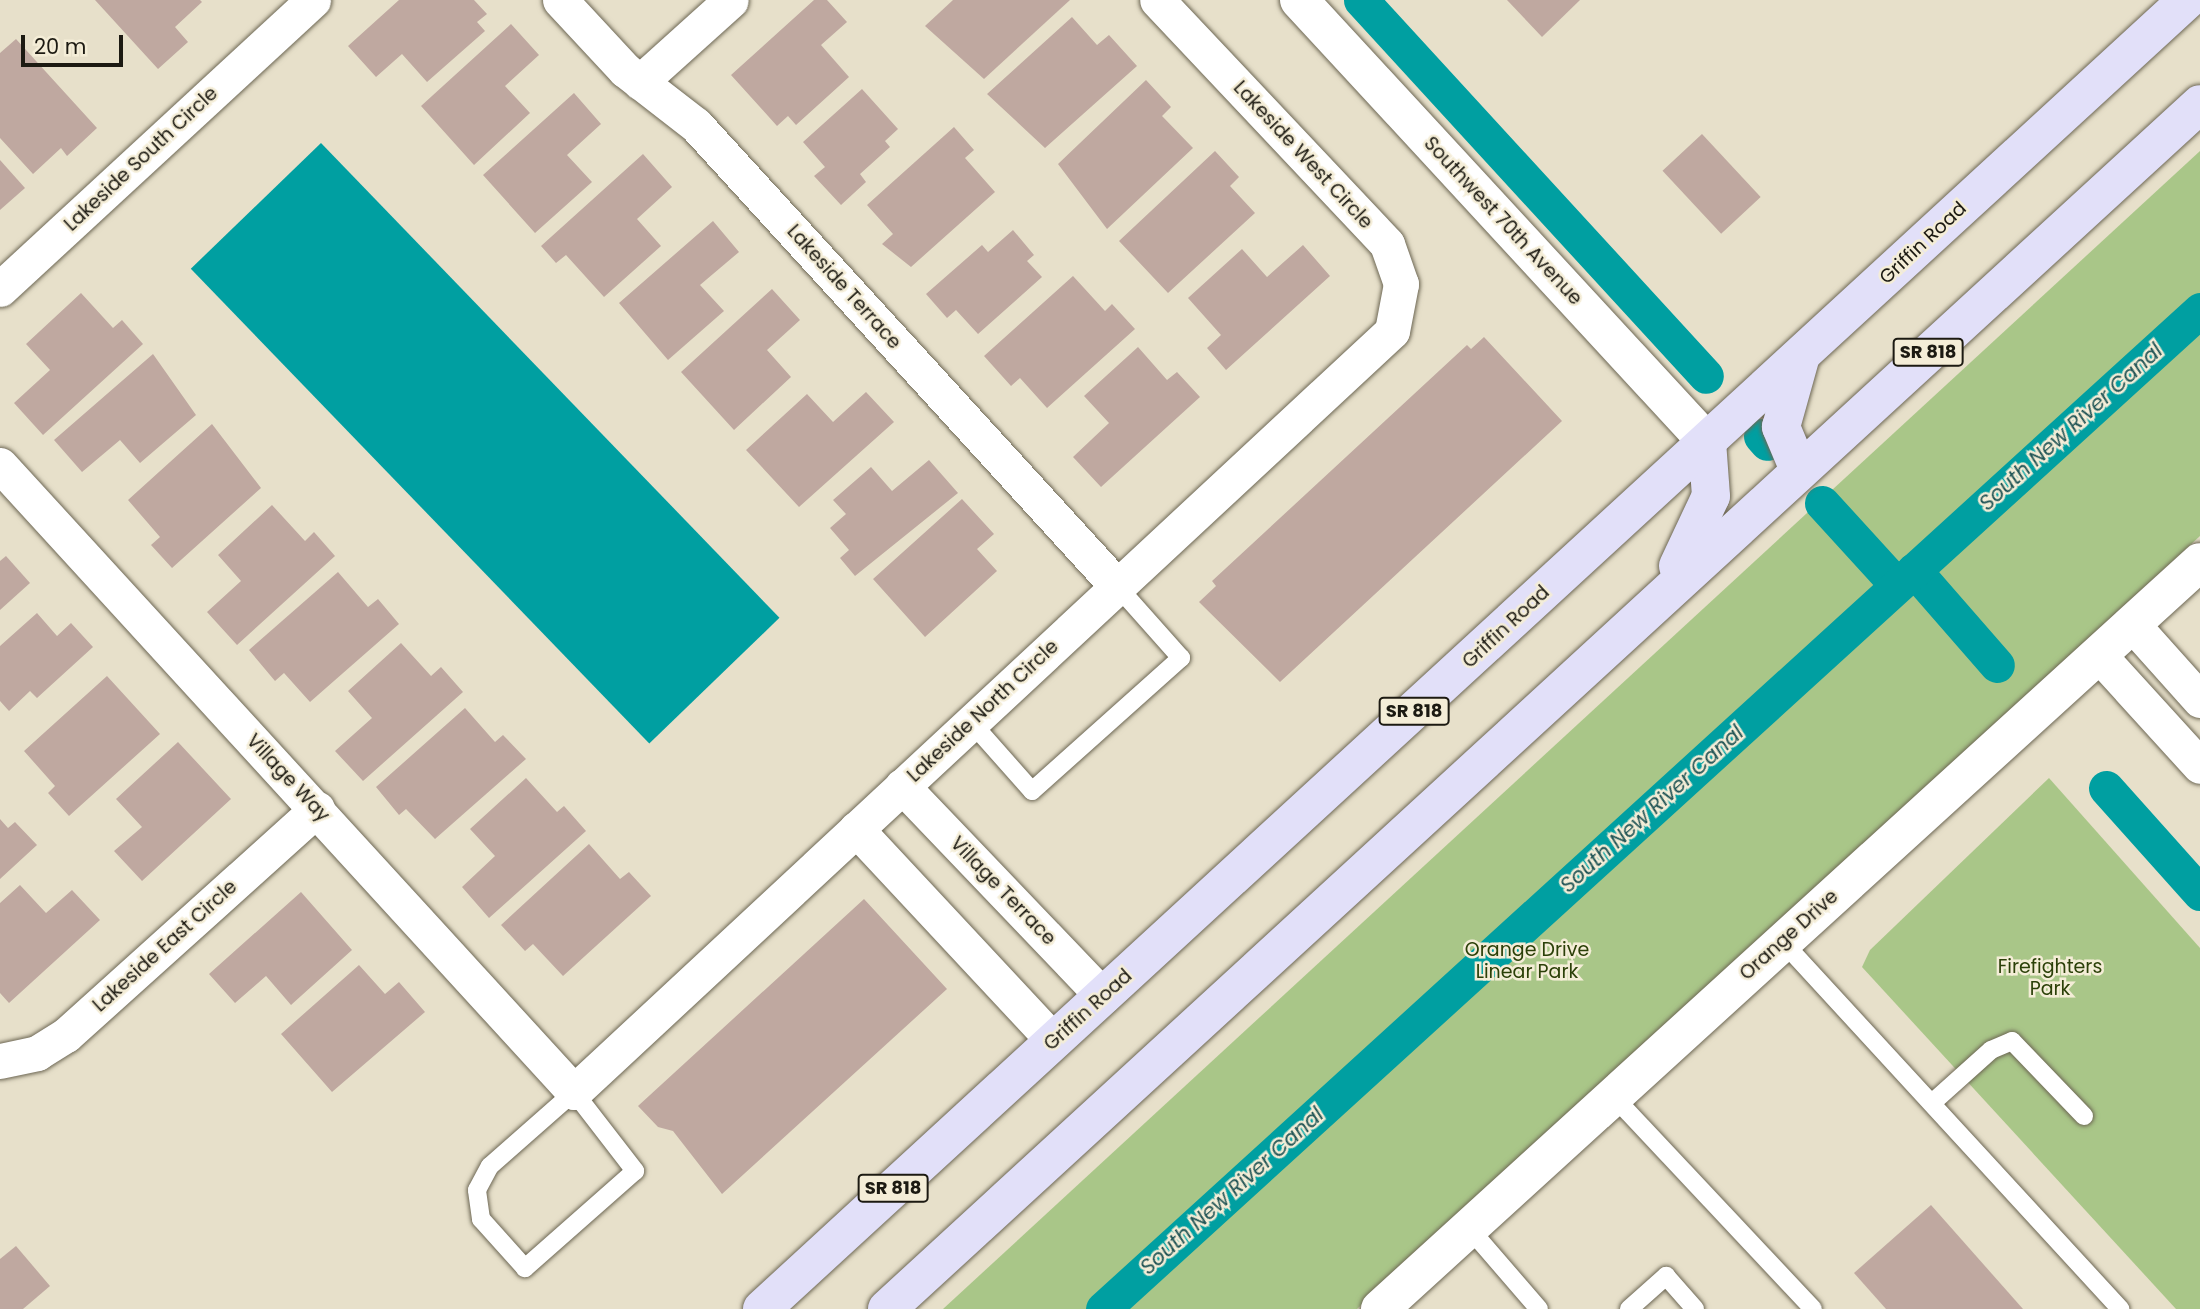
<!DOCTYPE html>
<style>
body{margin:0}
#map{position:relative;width:2200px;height:1309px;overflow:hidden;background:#e7e0ca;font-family:Poppins,sans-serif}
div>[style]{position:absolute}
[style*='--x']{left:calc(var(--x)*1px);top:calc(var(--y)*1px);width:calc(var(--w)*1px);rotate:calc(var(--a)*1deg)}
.green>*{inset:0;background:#a9c688}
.water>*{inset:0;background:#009fa1;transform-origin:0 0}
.canal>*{height:35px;margin:-17.5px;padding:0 17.5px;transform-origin:17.5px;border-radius:17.5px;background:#009fa1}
.building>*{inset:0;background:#bfa8a0;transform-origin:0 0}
.roads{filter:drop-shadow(0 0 2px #6d6754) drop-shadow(0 0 2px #6d6754)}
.lane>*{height:18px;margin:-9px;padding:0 9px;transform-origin:9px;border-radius:9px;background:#fff}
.street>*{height:35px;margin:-17.5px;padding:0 17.5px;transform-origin:17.5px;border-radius:17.5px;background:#fff}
.secondary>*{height:38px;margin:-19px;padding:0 19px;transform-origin:19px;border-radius:19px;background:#fff}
.primary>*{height:38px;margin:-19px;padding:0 19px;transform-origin:19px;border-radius:19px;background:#e2e0f9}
span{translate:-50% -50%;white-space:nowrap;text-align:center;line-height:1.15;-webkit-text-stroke:5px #f4edd7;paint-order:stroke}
.shield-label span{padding:2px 5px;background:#f4edd7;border:2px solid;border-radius:5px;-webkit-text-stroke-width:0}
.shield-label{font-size:18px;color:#1c1a12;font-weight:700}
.street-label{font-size:19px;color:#1c1a12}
.park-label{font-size:19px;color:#2b4008}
.water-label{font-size:21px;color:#205455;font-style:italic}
.scale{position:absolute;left:21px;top:35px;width:102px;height:32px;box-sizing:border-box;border:4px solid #1c1a12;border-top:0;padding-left:9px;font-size:21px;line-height:24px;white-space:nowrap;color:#1c1a12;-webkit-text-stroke:5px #f4edd7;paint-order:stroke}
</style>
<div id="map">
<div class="green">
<div style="clip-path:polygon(2200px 151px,2200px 536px,1357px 1309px,943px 1309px)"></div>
<div style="clip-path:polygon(2049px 778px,2200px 948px,2200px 1309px,2176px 1309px,1862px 967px,1870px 950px)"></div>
</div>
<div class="water">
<div style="left:321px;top:143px;width:660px;height:181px;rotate:46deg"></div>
</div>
<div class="canal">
<div style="--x:1361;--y:0;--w:510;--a:47.46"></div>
<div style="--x:1761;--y:436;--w:9;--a:49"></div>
<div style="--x:1822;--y:503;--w:111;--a:47.6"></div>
<div style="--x:1914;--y:570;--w:126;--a:48.9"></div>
<div style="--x:2106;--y:788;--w:141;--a:48.2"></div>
<div style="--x:1103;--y:1309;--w:1484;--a:-42.32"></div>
</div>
<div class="building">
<div style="clip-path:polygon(95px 0,200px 0,202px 2px,175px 27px,188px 42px,158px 69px)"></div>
<div style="clip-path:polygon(399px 0,474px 0,487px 14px,477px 22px,485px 31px,427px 82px,402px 54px,376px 77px,348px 46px)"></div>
<div style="clip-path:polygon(814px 0,827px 0,847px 22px,821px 45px,849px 77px,796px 125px,788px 116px,777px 126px,731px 75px)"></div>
<div style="clip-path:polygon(953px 0,1070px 0,984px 79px,925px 26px)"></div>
<div style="clip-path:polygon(1507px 0,1580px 0,1542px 37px)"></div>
<div style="clip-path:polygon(1072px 17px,1097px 45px,1109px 35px,1137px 66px,1045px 148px,987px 94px)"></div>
<div style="clip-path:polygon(511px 24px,539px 55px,505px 86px,530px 113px,474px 165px,421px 106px)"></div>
<div style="clip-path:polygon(16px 39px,97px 128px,67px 156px,61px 148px,33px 174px,0 138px,0 53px)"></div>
<div style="clip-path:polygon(1146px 80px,1171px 107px,1162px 116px,1193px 148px,1107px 229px,1058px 164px)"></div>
<div style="clip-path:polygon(862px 89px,898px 129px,885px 141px,890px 147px,860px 174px,866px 182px,841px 205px,814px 176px,825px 167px,803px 142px)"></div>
<div style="clip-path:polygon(574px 93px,601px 124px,567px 155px,592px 182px,535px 233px,483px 175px)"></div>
<div style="clip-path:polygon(954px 127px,974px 150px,965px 158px,995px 192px,911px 267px,882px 244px,893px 234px,867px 205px)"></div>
<div style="left:1702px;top:134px;width:86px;height:54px;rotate:47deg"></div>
<div style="clip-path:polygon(1215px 151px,1239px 177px,1230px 186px,1255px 213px,1168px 293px,1119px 241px)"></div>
<div style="clip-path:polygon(643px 154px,672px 187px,637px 219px,661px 246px,604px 297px,566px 255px,556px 263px,541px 246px)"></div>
<div style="clip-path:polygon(0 160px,25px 188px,0 210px)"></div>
<div style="clip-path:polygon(713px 221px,739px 252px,700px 285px,724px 311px,668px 360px,619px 303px)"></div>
<div style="clip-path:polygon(1013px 230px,1034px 255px,1027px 261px,1042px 277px,978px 334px,956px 310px,947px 318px,926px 294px,982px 245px,988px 252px)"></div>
<div style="clip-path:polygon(1303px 245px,1330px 276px,1226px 370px,1207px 348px,1221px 335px,1188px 298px,1242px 249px,1267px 277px)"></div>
<div style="clip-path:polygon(1073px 276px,1105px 311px,1112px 304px,1135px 329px,1047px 408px,1020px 378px,1011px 386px,984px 356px)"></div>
<div style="clip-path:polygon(772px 289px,800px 320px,767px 350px,791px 377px,734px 430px,681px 372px)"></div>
<div style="clip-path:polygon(81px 293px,113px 328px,122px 320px,143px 344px,43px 435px,14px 403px,50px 370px,26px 344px)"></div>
<div style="clip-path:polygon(1484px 337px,1562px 421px,1280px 682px,1199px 602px,1216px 586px,1212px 581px,1467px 345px,1471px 349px)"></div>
<div style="clip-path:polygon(1138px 347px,1167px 380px,1177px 372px,1200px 397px,1101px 487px,1073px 457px,1109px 423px,1084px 396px)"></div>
<div style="clip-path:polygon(153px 354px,196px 415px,140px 463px,120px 440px,82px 472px,54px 440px)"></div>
<div style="clip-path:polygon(866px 392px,894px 422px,799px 507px,746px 450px,807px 394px,833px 422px)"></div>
<div style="clip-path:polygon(212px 424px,261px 488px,172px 568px,151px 545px,160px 537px,128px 500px)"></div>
<div style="clip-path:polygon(929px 460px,958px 493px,855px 576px,840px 558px,849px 550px,830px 528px,846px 514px,833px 500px,871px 467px,892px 491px)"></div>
<div style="clip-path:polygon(962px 499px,994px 534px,977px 549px,997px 571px,925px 637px,873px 579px)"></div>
<div style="clip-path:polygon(272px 505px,305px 541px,314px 532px,335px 556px,237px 645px,207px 612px,241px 581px,218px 555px)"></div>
<div style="clip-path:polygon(6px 556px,30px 583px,0 610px,0 561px)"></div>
<div style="clip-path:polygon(338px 572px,368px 607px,378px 599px,399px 624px,310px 702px,284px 673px,275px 681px,249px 650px)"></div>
<div style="clip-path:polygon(37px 613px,57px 636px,71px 623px,93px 647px,37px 698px,30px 691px,9px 711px,0 701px,0 646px)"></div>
<div style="clip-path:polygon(401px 643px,431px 676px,441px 667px,463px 692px,363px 781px,335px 751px,372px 718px,348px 691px)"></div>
<div style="clip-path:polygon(107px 676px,160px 734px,69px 816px,48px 793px,55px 786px,24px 751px)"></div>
<div style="clip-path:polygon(465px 708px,495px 742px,503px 735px,526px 759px,435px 839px,406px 809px,399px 815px,376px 787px)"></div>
<div style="clip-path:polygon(178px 742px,231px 799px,142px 881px,114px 851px,142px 827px,116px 799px)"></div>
<div style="clip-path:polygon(526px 778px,557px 812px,564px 806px,586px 831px,489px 918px,462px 887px,495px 856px,470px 829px)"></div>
<div style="clip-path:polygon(0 819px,8px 828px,15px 822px,37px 845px,0 879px)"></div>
<div style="clip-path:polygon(589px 844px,620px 879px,629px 872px,651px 896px,563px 976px,533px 944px,525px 951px,501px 925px)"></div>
<div style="clip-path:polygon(20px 885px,46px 913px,72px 890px,100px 920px,9px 1003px,0 993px,0 903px)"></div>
<div style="clip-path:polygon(301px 892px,352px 950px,291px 1005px,266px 976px,235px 1003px,209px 974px)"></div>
<div style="clip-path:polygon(864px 899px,947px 989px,722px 1194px,673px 1131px,658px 1127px,638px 1106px)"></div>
<div style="clip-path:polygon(359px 965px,385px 994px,399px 982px,425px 1012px,332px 1092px,281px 1034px)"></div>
<div style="clip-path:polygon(1931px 1205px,2023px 1309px,1886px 1309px,1854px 1273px)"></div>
<div style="clip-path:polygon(16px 1246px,50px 1286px,23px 1309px,0 1309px,0 1259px)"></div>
</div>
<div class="roads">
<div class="lane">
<div style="--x:971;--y:722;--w:92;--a:48.5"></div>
<div style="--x:1032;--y:791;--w:200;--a:-41.8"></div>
<div style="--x:1181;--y:658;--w:96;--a:-131.6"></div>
<div style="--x:1782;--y:941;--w:500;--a:47.4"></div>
<div style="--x:574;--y:1092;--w:100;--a:52.3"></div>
<div style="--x:635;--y:1171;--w:147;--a:138.6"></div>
<div style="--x:525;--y:1268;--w:66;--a:-131.9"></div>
<div style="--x:481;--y:1219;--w:29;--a:-98"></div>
<div style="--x:477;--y:1190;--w:27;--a:-62"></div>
<div style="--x:490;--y:1166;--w:112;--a:-41.4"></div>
<div style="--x:1613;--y:1096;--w:292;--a:46.8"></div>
<div style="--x:1932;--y:1103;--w:79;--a:-41.9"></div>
<div style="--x:1991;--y:1050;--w:23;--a:-23"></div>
<div style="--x:2012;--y:1041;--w:104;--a:46.2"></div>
<div style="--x:1469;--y:1228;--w:107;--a:49.2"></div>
<div style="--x:1629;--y:1309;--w:50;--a:-41.7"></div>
<div style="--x:1666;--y:1276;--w:44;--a:48.7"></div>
</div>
<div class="street">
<div style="--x:560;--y:0;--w:96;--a:47.1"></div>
<div style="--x:625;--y:70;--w:90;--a:37.8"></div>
<div style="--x:696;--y:125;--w:624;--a:47.6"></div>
<div style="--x:640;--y:82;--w:122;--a:-42"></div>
<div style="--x:0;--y:289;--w:426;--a:-42.7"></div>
<div style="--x:0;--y:465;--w:850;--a:47.53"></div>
<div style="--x:574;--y:1092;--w:1117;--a:-42.93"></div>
<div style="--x:1392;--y:331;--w:48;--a:-79.2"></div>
<div style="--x:1401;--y:284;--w:42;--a:-109.3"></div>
<div style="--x:1387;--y:244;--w:335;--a:-133.3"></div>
<div style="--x:2132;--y:624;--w:102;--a:48.2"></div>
<div style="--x:2098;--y:654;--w:151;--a:47.7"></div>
<div style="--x:902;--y:786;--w:291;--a:46.3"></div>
<div style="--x:856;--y:829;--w:290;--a:47"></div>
<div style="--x:0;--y:1061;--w:38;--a:-12"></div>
<div style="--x:37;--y:1053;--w:34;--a:-32"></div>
<div style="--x:66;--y:1035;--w:338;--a:-42"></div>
</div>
<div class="secondary">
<div style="--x:1299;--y:0;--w:602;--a:47.29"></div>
<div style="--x:1380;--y:1309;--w:1109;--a:-42.33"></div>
</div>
<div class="primary">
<div style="--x:1799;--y:470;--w:47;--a:-112.7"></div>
<div style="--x:1781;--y:427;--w:71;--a:-74.4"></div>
<div style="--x:1678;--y:566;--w:77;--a:-64.8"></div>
<div style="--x:1711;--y:496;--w:54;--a:-94.2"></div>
<div style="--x:762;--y:1309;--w:1935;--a:-42.57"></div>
<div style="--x:887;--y:1309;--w:1782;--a:-42.54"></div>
</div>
</div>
<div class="shield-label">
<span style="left:1928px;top:352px">SR 818</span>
<span style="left:1414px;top:711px">SR 818</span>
<span style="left:893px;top:1188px">SR 818</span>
</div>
<div class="street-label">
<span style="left:1303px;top:155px;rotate:47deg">Lakeside West Circle</span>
<span style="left:141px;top:159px;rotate:-43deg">Lakeside South Circle</span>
<span style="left:1503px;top:221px;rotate:47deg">Southwest 70th Avenue</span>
<span style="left:1923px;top:243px;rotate:-43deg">Griffin Road</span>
<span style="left:844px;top:287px;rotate:48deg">Lakeside Terrace</span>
<span style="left:1506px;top:627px;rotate:-43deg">Griffin Road</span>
<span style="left:983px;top:711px;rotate:-43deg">Lakeside North Circle</span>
<span style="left:288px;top:778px;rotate:47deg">Village Way</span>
<span style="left:1003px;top:891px;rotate:46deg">Village Terrace</span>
<span style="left:1789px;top:935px;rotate:-42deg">Orange Drive</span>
<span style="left:165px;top:946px;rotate:-42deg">Lakeside East Circle</span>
<span style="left:1088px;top:1010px;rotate:-42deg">Griffin Road</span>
</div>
<div class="park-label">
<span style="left:1527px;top:961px">Orange Drive<br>Linear Park</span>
<span style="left:2050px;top:978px">Firefighters<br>Park</span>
</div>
<div class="water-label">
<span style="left:2071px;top:427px;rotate:-42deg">South New River Canal</span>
<span style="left:1652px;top:809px;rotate:-42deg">South New River Canal</span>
<span style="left:1232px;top:1191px;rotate:-42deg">South New River Canal</span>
</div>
<div class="scale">20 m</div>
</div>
